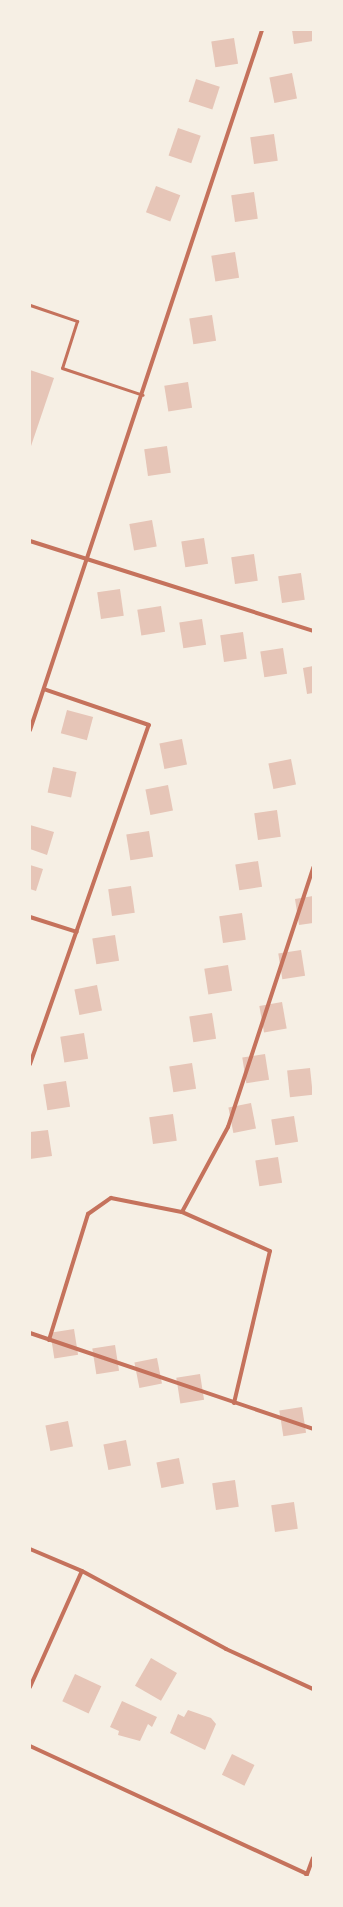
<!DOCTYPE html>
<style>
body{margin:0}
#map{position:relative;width:343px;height:1907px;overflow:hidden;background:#f6efe4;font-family:Bitter,serif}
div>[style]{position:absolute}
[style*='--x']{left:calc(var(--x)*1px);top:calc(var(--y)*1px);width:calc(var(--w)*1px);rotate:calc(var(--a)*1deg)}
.building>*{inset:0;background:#e6c5b7;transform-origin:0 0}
.service>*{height:3px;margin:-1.5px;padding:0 1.5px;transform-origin:1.5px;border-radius:1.5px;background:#c5725c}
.minor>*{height:4px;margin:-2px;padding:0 2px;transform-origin:2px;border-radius:2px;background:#c5725c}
span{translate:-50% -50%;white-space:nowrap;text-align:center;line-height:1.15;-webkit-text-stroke:4px #f6efe4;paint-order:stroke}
.frame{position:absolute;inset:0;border:31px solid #f6efe4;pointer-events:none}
</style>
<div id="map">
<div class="building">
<div style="clip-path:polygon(292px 30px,313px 30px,313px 41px,294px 44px)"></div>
<div style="left:234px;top:38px;width:26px;height:23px;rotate:81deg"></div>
<div style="left:292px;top:73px;width:26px;height:23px;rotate:79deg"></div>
<div style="left:196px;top:79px;width:25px;height:24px;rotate:18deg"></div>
<div style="left:178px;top:128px;width:24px;height:29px;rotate:19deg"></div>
<div style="left:274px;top:134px;width:27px;height:24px;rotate:82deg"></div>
<div style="left:156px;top:186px;width:26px;height:28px;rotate:21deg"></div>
<div style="left:254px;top:192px;width:27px;height:23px;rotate:82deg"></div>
<div style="left:235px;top:252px;width:26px;height:24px;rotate:81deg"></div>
<div style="left:212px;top:315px;width:26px;height:23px;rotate:81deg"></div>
<div style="clip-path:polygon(30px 370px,54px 378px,30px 449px)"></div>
<div style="left:188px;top:382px;width:26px;height:24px;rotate:81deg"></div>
<div style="left:167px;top:446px;width:27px;height:23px;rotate:82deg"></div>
<div style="left:152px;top:520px;width:27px;height:23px;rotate:80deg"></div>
<div style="left:204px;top:538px;width:26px;height:23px;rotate:81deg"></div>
<div style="left:254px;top:554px;width:27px;height:23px;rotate:82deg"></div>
<div style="left:301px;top:573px;width:27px;height:23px;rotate:82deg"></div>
<div style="left:120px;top:589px;width:27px;height:23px;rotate:82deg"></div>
<div style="left:161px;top:606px;width:26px;height:24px;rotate:81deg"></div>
<div style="left:202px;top:619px;width:26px;height:23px;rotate:81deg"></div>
<div style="left:243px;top:632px;width:27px;height:23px;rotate:82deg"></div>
<div style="left:283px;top:648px;width:26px;height:23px;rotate:81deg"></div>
<div style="clip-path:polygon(313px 666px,313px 693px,307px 694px,303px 668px)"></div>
<div style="left:67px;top:710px;width:27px;height:24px;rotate:15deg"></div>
<div style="left:182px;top:739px;width:26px;height:23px;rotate:79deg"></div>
<div style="left:291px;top:759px;width:26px;height:23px;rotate:79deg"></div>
<div style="left:53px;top:767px;width:24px;height:26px;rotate:12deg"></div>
<div style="left:168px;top:785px;width:26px;height:23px;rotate:79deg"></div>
<div style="left:277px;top:810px;width:27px;height:23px;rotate:82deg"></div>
<div style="clip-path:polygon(30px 825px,54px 832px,47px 855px,30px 849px)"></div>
<div style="left:149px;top:831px;width:26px;height:23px;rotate:81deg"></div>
<div style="left:258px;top:861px;width:26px;height:23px;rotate:81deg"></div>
<div style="clip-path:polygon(30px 865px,43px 869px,36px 891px,30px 889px)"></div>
<div style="left:131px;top:886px;width:27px;height:23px;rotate:82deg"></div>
<div style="clip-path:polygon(313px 896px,313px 923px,299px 925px,295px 899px)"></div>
<div style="left:242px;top:913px;width:27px;height:23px;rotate:82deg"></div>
<div style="left:115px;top:935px;width:26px;height:23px;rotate:81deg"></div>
<div style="left:301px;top:950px;width:26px;height:23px;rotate:81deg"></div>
<div style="left:228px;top:965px;width:26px;height:24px;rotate:81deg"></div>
<div style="left:97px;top:985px;width:26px;height:23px;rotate:79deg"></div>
<div style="left:282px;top:1002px;width:27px;height:23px;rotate:80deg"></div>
<div style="left:212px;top:1013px;width:26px;height:23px;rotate:81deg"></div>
<div style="left:84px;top:1033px;width:26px;height:24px;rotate:81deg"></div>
<div style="left:265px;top:1054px;width:26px;height:23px;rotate:81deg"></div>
<div style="left:192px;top:1063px;width:26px;height:23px;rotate:81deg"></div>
<div style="left:310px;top:1068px;width:27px;height:23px;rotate:84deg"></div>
<div style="left:66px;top:1081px;width:26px;height:23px;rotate:81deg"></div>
<div style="left:251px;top:1103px;width:26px;height:23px;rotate:79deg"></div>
<div style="left:173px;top:1114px;width:27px;height:24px;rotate:82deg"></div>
<div style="left:294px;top:1116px;width:26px;height:23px;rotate:81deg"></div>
<div style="clip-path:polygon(48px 1130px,52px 1156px,30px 1159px,30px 1132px)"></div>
<div style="left:278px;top:1157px;width:26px;height:23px;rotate:81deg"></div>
<div style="left:74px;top:1329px;width:26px;height:24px;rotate:81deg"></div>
<div style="left:115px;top:1345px;width:26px;height:23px;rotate:81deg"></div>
<div style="left:157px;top:1358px;width:26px;height:23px;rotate:79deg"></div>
<div style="left:200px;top:1374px;width:26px;height:24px;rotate:81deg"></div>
<div style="left:302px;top:1407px;width:26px;height:23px;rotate:81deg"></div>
<div style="left:68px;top:1421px;width:26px;height:23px;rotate:79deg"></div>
<div style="left:126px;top:1440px;width:26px;height:23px;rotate:79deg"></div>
<div style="left:179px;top:1458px;width:26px;height:23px;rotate:79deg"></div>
<div style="left:235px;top:1480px;width:27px;height:23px;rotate:82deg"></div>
<div style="left:294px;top:1502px;width:27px;height:23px;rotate:82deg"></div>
<div style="left:151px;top:1658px;width:30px;height:32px;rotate:30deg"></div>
<div style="left:75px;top:1674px;width:29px;height:30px;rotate:25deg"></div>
<div style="clip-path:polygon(122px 1701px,157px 1717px,152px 1727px,148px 1724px,140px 1741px,118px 1735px,119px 1731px,110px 1727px)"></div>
<div style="clip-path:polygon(188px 1710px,211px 1718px,216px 1724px,205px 1750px,170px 1733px,178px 1714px,184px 1717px)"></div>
<div style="left:232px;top:1754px;width:25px;height:23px;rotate:26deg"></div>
</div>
<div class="service">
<div style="--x:30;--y:305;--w:50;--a:18.8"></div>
<div style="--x:77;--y:321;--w:49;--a:107.7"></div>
<div style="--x:62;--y:368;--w:85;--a:18.4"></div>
</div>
<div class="minor">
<div style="--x:30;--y:541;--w:297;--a:17.6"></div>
<div style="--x:30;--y:730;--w:737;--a:-71.66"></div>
<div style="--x:30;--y:917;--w:49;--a:17.7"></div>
<div style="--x:30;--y:1064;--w:359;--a:-70.7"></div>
<div style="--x:149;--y:725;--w:111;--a:-161.1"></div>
<div style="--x:30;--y:1333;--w:299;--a:18.7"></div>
<div style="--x:49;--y:1340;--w:132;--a:-72.8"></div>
<div style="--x:88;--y:1214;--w:28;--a:-35"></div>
<div style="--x:111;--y:1198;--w:72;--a:11.2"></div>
<div style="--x:234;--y:1403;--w:156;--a:-76.7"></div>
<div style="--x:270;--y:1251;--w:96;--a:-156.1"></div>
<div style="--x:182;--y:1212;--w:97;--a:-61.6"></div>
<div style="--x:228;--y:1127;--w:273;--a:-71.8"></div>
<div style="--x:30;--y:1549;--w:56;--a:22.9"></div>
<div style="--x:82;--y:1571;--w:164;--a:28.4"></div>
<div style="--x:226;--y:1649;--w:96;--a:24.7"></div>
<div style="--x:30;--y:1687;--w:127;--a:-65.9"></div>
<div style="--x:30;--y:1746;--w:305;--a:24.8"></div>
<div style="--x:306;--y:1877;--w:20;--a:-70"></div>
</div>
<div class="frame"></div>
</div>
